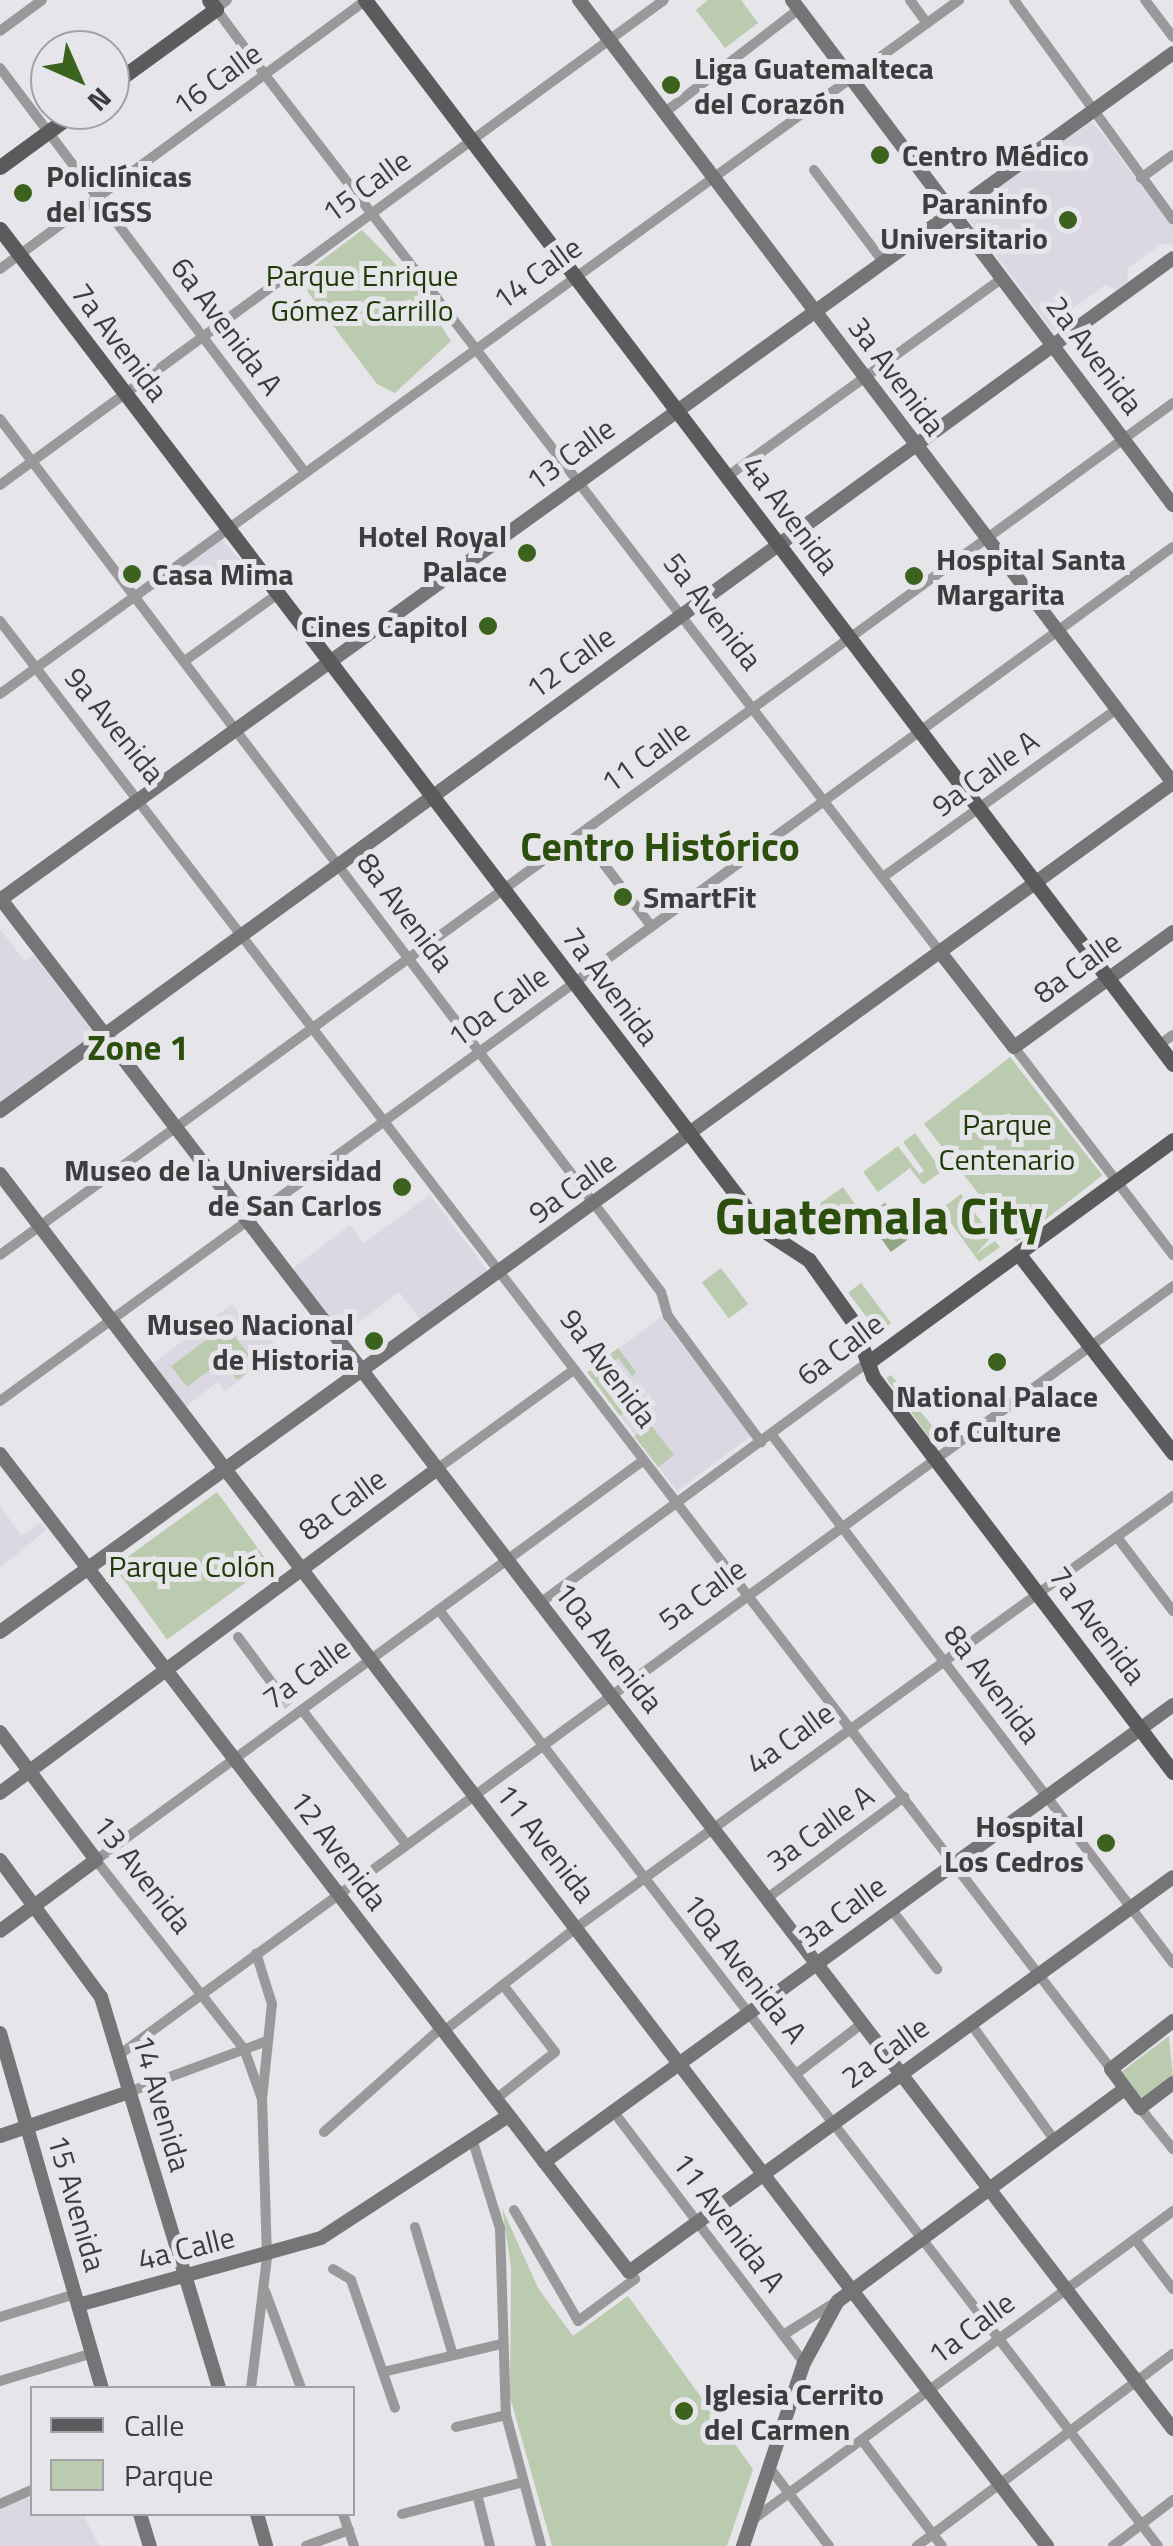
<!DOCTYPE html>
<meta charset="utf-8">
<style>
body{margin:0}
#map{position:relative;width:1173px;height:2546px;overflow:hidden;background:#e6e5e9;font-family:"Titillium Web",sans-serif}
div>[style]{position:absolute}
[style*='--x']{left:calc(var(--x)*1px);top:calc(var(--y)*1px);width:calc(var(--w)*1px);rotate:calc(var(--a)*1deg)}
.built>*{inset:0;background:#dcd8e3;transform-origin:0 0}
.green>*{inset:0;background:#bacbb0;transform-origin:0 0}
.water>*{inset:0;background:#92a587;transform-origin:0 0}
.street-tunnel>*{height:10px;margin-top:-5px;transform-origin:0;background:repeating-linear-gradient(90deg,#c4c3c7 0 10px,transparent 0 15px)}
.street>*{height:10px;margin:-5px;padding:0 5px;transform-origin:5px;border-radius:5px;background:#99999b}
.secondary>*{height:14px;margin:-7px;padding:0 7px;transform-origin:7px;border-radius:7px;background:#757477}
.primary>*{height:15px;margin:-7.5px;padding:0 7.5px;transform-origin:7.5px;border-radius:7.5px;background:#5b5a5d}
.dots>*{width:28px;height:28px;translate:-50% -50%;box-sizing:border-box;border:5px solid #e6e5e9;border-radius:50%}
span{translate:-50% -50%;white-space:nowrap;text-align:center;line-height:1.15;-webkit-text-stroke:10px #e6e5e9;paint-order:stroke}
.poi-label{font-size:30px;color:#3d3c3e;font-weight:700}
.left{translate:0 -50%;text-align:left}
.right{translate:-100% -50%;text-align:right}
.street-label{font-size:30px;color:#3d3c3e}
.park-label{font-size:30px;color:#1f3909}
.quarter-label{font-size:35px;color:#2c4f0e;font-weight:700}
.district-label{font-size:40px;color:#2c4f0e;font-weight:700}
.town-label{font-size:50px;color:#2c4f0e;font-weight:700}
.legend{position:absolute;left:30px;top:2386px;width:325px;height:130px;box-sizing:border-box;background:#e6e5e9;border:2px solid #a2a1a5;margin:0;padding:12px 18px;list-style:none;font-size:30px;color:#3d3c3e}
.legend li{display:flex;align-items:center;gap:20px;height:50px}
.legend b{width:50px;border:2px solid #a2a1a5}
.north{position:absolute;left:30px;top:30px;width:100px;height:100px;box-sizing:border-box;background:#e6e5e9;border:2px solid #a2a1a5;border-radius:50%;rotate:135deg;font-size:28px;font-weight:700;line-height:40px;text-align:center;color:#3d3c3e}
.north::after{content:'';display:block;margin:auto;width:35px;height:45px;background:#3c631d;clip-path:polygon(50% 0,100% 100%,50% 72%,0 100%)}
</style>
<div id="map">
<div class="built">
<div style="clip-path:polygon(1092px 121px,1173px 227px,1173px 245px,1161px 244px,1127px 269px,1128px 281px,1117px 290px,1105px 285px,1068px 312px,1069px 322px,1054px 332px,963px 212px)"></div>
<div style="clip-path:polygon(221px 539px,245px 565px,220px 584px,213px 575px,198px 585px,184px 566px)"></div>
<div style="clip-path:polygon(0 929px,25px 961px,34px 955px,92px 1031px,91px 1038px,0 1104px)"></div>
<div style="clip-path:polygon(430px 1195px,490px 1274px,423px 1323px,399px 1292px,342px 1335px,292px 1269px,350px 1225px,364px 1243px)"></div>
<div style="clip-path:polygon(232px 1304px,247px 1324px,256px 1319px,278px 1349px,225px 1392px,218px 1382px,185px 1407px,152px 1364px)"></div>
<div style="left:661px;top:1317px;width:149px;height:92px;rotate:53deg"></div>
<div style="clip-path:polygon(0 1506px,22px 1536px,41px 1522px,46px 1530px,0 1568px)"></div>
<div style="clip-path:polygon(32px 2496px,32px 2514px,83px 2514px,99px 2546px,0 2546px,0 2510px)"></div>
</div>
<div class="green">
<div style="clip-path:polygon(708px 0,741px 0,758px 23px,725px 48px,696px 10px)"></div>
<div style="clip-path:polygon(362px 230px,411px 280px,451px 341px,395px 393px,377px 384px,301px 283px,305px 273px)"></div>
<div style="left:1010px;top:1057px;width:150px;height:109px;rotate:52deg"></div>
<div style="clip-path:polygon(915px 1133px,942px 1171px,923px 1185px,910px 1168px,878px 1192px,863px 1172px,898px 1146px,919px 1174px,924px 1171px,903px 1142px)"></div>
<div style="clip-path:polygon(843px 1187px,857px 1207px,812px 1241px,797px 1221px,803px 1216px,818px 1234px,808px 1212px)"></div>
<div style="clip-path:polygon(961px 1194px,992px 1236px,976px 1254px,995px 1241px,1000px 1247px,979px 1262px,941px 1209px)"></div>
<div style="left:721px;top:1268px;width:45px;height:24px;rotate:53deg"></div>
<div style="left:861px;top:1283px;width:50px;height:16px;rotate:53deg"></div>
<div style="clip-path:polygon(226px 1325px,257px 1365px,237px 1380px,222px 1361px,187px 1387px,171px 1366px)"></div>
<div style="clip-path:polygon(618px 1348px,636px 1372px,632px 1376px,618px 1358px,607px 1366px,636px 1404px,620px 1416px,587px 1372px)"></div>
<div style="clip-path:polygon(891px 1375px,933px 1427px,942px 1444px,937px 1448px,886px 1378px)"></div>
<div style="left:650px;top:1424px;width:39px;height:20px;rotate:52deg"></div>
<div style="left:217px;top:1492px;width:90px;height:127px;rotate:54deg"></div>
<div style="clip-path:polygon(1169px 2036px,1173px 2077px,1142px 2100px,1121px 2072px)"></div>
<div style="clip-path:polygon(502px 2208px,538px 2288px,573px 2336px,628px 2296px,753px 2469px,727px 2546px,552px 2546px,510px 2397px,511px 2267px)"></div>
</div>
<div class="water">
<div style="left:885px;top:1203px;width:43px;height:24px;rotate:54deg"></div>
</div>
<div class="street-tunnel">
<div style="--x:283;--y:1698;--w:11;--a:52"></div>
</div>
<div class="street">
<div style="--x:227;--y:0;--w:14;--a:141"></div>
<div style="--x:216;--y:9;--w:82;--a:53.4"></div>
<div style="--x:265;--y:75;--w:1107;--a:52.42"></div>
<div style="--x:910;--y:0;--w:29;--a:54"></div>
<div style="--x:1014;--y:0;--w:271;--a:54.1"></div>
<div style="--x:1145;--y:0;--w:46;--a:52.9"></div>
<div style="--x:0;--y:31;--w:52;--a:-36.4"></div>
<div style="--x:0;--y:68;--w:505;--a:52.97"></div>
<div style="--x:664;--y:113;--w:170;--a:-37.6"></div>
<div style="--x:814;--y:170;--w:116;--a:53"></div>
<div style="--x:1141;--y:178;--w:39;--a:-36"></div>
<div style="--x:0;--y:269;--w:454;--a:-36.3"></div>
<div style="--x:0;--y:419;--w:1095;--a:52.87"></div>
<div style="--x:661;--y:1292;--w:25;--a:74"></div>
<div style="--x:668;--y:1316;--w:157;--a:53.6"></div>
<div style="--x:728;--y:476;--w:339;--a:-35.8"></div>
<div style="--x:0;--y:485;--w:822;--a:-36.15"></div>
<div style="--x:0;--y:621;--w:1825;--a:52.5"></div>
<div style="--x:186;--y:660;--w:113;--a:-35.7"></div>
<div style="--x:0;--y:694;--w:1184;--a:-35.89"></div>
<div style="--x:581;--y:834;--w:116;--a:52.7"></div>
<div style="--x:883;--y:877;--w:288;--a:-35.7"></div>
<div style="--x:1159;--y:1045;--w:17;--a:-36"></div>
<div style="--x:1014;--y:1047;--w:262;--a:52.6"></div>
<div style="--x:0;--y:1255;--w:1450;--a:-35.99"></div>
<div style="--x:0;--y:1401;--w:1451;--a:-36.06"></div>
<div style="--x:772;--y:1435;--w:663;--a:52.78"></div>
<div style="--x:437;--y:1469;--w:170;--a:-35.9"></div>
<div style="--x:1117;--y:1537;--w:93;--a:52.9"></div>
<div style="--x:540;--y:1603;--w:408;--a:-36.3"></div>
<div style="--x:439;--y:1610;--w:1180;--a:52.47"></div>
<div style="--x:238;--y:1637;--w:76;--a:53.6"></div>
<div style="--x:302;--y:1710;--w:170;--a:52.2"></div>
<div style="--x:766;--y:1899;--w:172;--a:-36.5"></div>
<div style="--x:891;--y:1909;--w:76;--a:52.5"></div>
<div style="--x:971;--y:2024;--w:144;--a:54.3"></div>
<div style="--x:444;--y:2031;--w:169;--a:-38"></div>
<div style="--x:577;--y:1927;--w:736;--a:-35.87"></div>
<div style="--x:119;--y:2055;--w:1305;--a:-36.11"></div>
<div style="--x:796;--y:2074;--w:84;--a:-37.3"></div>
<div style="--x:129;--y:2092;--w:147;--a:-20.3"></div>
<div style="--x:262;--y:2099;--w:53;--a:-109.8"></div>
<div style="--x:244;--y:2049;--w:240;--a:-128.1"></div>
<div style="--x:96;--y:1860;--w:678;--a:-36.13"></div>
<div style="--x:496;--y:2099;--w:75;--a:-38.5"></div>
<div style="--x:555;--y:2052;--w:85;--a:-127.8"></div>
<div style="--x:1140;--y:2108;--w:53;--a:51.2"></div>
<div style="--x:613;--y:2111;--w:316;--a:52.8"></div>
<div style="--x:324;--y:2132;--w:157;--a:-41.6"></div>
<div style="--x:473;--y:2142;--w:90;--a:72.6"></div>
<div style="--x:500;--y:2228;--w:187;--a:88.2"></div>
<div style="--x:506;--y:2415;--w:136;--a:75"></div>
<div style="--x:514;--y:2210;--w:128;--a:60"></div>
<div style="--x:578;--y:2321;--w:71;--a:-36.4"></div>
<div style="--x:635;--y:2279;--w:9;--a:-131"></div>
<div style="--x:415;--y:2227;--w:130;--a:73.5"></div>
<div style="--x:1135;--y:2239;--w:63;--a:52.8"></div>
<div style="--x:333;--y:2269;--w:21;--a:31"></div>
<div style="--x:351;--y:2280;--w:135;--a:71"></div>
<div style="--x:265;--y:2291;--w:103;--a:69.6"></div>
<div style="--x:0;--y:2317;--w:78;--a:-17"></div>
<div style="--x:783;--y:2335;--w:64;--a:-32.2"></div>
<div style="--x:383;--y:2372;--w:121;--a:-13.3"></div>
<div style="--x:0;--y:2381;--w:97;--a:-16.8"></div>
<div style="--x:251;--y:2388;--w:132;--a:-83"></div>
<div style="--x:267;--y:2257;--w:158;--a:-91.8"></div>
<div style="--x:262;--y:2099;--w:96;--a:-84"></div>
<div style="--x:272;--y:2004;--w:53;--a:-107.4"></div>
<div style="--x:456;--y:2427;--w:51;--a:-13.5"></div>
<div style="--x:864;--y:2443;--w:129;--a:52.9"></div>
<div style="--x:769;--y:2467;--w:99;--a:52.8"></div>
<div style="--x:477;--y:2494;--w:54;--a:76"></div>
<div style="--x:0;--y:2504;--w:35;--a:-24"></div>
<div style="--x:343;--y:2514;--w:34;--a:71"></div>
<div style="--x:402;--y:2514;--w:125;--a:-14.8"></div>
<div style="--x:751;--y:2521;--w:524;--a:-36.3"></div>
<div style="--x:306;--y:2546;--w:46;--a:-20.4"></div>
<div style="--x:917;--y:2546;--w:320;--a:-36.9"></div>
<div style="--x:1113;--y:2546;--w:76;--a:-37.5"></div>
</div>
<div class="secondary">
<div style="--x:792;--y:0;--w:633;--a:52.97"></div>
<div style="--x:0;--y:898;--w:1929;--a:52.54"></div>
<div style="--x:0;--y:900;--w:1447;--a:-35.83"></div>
<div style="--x:940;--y:952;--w:120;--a:52.1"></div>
<div style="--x:1014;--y:1047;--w:196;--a:-35.9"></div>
<div style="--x:0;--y:1111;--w:1450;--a:-36.02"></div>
<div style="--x:0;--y:1174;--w:1726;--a:52.65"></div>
<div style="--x:0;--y:1454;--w:1032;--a:52.44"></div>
<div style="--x:629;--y:2272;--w:672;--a:-35.98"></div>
<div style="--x:0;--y:1632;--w:1448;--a:-35.9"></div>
<div style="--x:1173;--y:783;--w:983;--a:-127.18"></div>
<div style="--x:0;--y:1732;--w:160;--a:53.1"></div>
<div style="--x:96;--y:1860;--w:119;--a:143.5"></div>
<div style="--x:0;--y:1793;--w:544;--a:-36.55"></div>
<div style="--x:0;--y:1860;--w:170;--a:53.6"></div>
<div style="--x:101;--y:1997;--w:408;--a:73.2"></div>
<div style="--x:1173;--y:2021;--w:78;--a:142.3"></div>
<div style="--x:1111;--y:2069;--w:49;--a:53.4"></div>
<div style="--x:1140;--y:2108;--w:41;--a:-37.1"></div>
<div style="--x:0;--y:2033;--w:369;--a:74"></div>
<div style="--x:0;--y:2136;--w:136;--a:-18.8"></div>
<div style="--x:544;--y:2162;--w:777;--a:-36"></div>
<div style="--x:78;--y:2305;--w:252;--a:-15.4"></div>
<div style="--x:321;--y:2238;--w:223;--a:-33.1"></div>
<div style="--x:140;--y:2514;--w:34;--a:73"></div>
<div style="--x:257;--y:2514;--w:33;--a:74"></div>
<div style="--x:743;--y:2546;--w:193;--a:-71.6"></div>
<div style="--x:804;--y:2363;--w:71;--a:-61.3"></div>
<div style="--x:838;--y:2301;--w:357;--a:-36.5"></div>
</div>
<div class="primary">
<div style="--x:365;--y:0;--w:1336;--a:52.79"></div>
<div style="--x:110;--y:86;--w:131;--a:-36"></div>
<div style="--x:216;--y:9;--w:11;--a:-128"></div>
<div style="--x:0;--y:167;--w:97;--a:-36.2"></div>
<div style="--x:0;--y:229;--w:1259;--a:52.68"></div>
<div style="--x:763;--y:1230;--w:55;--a:33.1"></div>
<div style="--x:809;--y:1260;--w:76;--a:54.6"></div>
<div style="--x:853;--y:1322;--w:59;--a:70"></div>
<div style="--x:873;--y:1377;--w:496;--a:52.8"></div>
<div style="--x:1018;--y:1253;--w:253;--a:52.2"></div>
<div style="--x:870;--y:1361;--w:375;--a:-36.1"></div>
</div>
<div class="dots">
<div style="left:671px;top:85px;background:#3c631d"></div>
<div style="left:880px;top:155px;background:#3c631d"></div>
<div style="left:23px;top:193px;background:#3c631d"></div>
<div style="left:1068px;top:220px;background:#3c631d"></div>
<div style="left:527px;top:553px;background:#3c631d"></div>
<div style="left:132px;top:574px;background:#3c631d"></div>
<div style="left:914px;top:576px;background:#3c631d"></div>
<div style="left:488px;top:626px;background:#3c631d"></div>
<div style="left:623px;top:897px;background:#3c631d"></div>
<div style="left:402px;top:1187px;background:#3c631d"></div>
<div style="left:374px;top:1341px;background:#3c631d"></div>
<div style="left:997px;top:1362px;background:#3c631d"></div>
<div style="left:1106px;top:1843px;background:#3c631d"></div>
<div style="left:684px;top:2411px;background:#3c631d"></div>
</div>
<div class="poi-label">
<span class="left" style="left:694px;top:85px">Liga Guatemalteca<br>del Corazón</span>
<span class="left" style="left:902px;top:155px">Centro Médico</span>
<span class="left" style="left:46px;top:193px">Policlínicas<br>del IGSS</span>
<span class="right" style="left:1048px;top:220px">Paraninfo<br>Universitario</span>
<span class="right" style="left:507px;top:553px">Hotel Royal<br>Palace</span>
<span class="left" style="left:936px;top:576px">Hospital Santa<br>Margarita</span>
<span class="left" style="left:152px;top:574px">Casa Mima</span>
<span class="right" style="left:468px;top:626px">Cines Capitol</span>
<span class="left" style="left:643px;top:897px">SmartFit</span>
<span class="right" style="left:382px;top:1187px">Museo de la Universidad<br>de San Carlos</span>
<span class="right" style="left:354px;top:1341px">Museo Nacional<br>de Historia</span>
<span style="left:997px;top:1413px">National Palace<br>of Culture</span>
<span class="right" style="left:1084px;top:1843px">Hospital<br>Los Cedros</span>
<span class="left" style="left:704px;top:2411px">Iglesia Cerrito<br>del Carmen</span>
</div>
<div class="street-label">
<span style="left:217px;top:79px;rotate:-36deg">16 Calle</span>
<span style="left:366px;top:186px;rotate:-36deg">15 Calle</span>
<span style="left:537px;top:273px;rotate:-36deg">14 Calle</span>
<span style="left:227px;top:326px;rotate:53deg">6a Avenida A</span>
<span style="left:120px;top:342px;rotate:53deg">7a Avenida</span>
<span style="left:1095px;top:355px;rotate:53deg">2a Avenida</span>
<span style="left:897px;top:376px;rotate:53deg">3a Avenida</span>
<span style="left:570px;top:454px;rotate:-36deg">13 Calle</span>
<span style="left:791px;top:515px;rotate:53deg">4a Avenida</span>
<span style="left:713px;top:611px;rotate:52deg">5a Avenida</span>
<span style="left:570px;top:662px;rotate:-36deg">12 Calle</span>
<span style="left:115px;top:725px;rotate:51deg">9a Avenida</span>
<span style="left:645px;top:756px;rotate:-36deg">11 Calle</span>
<span style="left:985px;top:773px;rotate:-36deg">9a Calle A</span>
<span style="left:406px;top:912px;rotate:53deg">8a Avenida</span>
<span style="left:1077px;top:967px;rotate:-36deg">8a Calle</span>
<span style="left:611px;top:986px;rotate:53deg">7a Avenida</span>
<span style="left:498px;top:1006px;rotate:-36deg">10a Calle</span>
<span style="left:572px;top:1187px;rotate:-36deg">9a Calle</span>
<span style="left:840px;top:1349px;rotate:-37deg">6a Calle</span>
<span style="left:609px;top:1368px;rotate:53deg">9a Avenida</span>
<span style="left:342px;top:1504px;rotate:-36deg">8a Calle</span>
<span style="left:702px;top:1594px;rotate:-36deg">5a Calle</span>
<span style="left:1098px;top:1625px;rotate:53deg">7a Avenida</span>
<span style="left:609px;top:1647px;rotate:52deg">10a Avenida</span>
<span style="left:306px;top:1673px;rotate:-36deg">7a Calle</span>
<span style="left:993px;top:1684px;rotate:53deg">8a Avenida</span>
<span style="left:790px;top:1738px;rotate:-36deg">4a Calle</span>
<span style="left:820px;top:1828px;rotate:-36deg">3a Calle A</span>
<span style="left:546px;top:1843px;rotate:52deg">11 Avenida</span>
<span style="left:339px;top:1850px;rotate:53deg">12 Avenida</span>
<span style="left:143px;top:1874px;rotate:52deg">13 Avenida</span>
<span style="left:842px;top:1911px;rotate:-36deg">3a Calle</span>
<span style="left:745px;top:1968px;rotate:52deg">10a Avenida A</span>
<span style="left:885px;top:2052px;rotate:-36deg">2a Calle</span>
<span style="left:162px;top:2103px;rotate:74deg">14 Avenida</span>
<span style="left:77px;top:2203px;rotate:74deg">15 Avenida</span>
<span style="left:729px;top:2222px;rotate:53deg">11 Avenida A</span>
<span style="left:186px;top:2248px;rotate:-14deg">4a Calle</span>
<span style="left:971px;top:2328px;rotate:-37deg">1a Calle</span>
</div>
<div class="park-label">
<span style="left:362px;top:292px">Parque Enrique<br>Gómez Carrillo</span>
<span style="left:1007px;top:1141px">Parque<br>Centenario</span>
<span style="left:192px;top:1566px">Parque Colón</span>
</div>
<div class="quarter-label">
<span style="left:138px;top:1047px">Zone 1</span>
</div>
<div class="district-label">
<span style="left:660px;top:847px">Centro Histórico</span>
</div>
<div class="town-label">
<span style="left:879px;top:1216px">Guatemala City</span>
</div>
<ul class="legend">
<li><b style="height:12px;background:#5b5a5d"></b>Calle</li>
<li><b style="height:28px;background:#bacbb0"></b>Parque</li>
</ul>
<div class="north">N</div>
</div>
